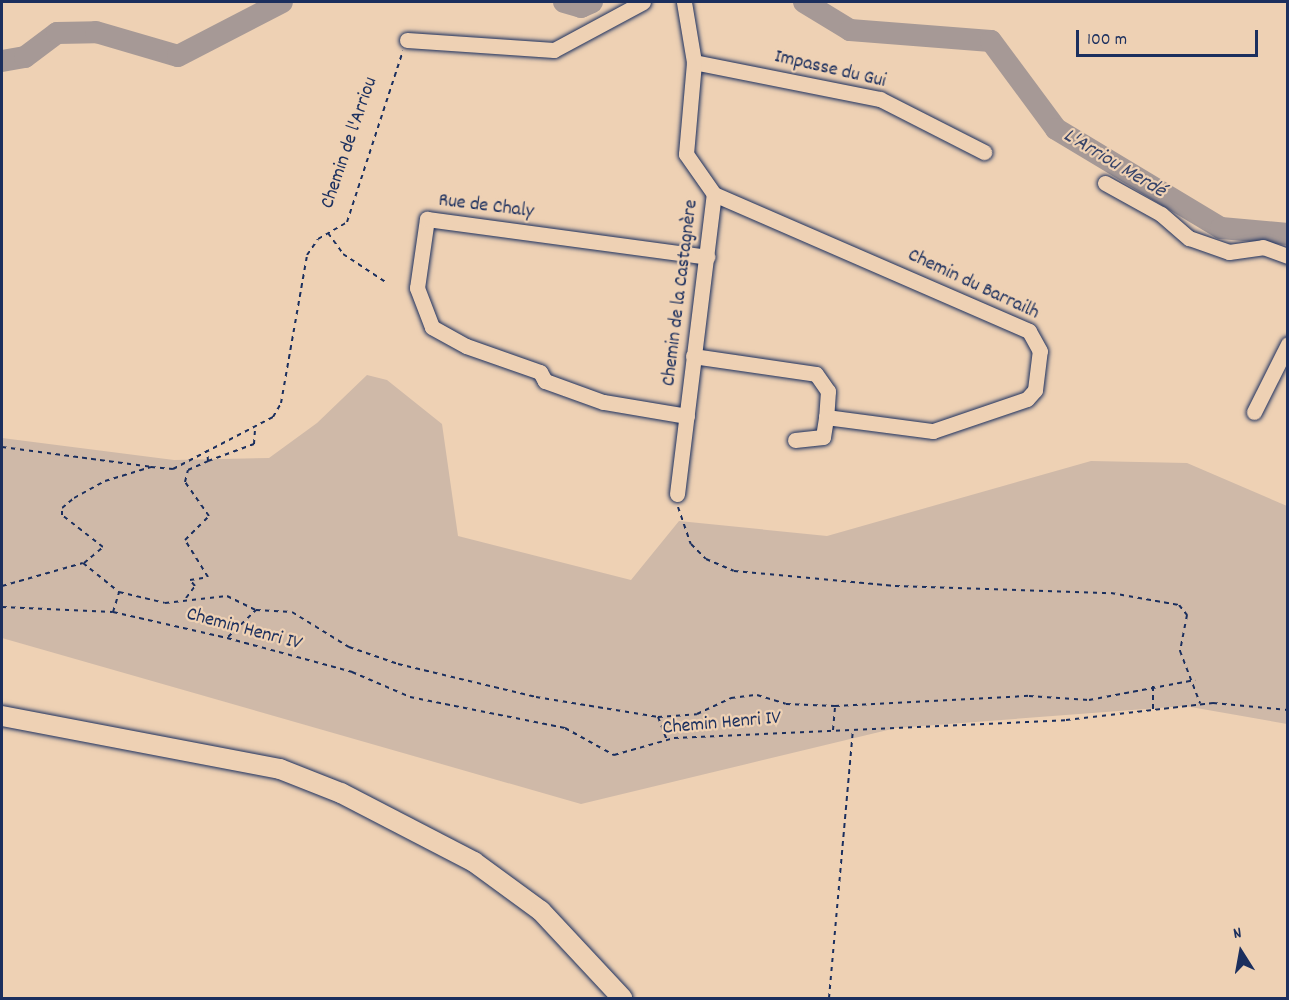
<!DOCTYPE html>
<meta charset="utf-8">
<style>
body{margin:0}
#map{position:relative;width:1289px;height:1000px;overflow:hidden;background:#eed1b4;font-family:Dekko,sans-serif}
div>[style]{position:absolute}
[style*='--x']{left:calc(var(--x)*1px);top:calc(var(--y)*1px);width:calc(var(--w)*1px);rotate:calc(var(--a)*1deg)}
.green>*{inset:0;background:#cfb9a8}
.river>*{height:22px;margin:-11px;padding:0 11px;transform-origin:11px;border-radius:11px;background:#a69996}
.path>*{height:2px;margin-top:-1px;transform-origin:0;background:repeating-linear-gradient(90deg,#1b2f5e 0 4.5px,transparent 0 9px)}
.roads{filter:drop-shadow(0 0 2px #1b2f5e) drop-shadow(0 0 2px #1b2f5e)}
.minor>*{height:15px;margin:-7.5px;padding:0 7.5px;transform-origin:7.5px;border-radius:7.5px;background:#eed1b4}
.major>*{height:20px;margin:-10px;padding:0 10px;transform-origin:10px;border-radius:10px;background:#eed1b4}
span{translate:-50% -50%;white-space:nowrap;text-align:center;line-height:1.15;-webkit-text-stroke:4.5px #eed1b4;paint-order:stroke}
.street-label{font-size:20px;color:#1b2f5e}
.water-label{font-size:21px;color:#374469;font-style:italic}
.frame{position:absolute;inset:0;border:3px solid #1b2f5e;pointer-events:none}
.north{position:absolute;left:1211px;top:922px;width:60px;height:60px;-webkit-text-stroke:4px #eed1b4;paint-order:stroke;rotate:349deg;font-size:16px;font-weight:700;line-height:24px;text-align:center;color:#1b2f5e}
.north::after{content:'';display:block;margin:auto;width:21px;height:27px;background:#1b2f5e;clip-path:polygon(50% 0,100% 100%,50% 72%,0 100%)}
.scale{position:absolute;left:1076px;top:30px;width:182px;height:27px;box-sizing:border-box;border:3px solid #1b2f5e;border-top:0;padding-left:8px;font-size:18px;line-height:21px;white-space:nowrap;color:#1b2f5e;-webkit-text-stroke:4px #eed1b4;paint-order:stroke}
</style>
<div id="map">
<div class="green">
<div style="clip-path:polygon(367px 375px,387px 380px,442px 424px,458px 536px,631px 580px,679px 521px,827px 536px,1091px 461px,1187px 463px,1287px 506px,1287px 724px,1185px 706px,896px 728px,581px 804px,2px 638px,2px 438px,174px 460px,269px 458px,317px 423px)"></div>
</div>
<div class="river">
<div style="--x:564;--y:2;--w:18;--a:16"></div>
<div style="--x:581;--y:7;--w:12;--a:-24"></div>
<div style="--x:804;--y:2;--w:54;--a:31.3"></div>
<div style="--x:850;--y:30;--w:141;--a:4.5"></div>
<div style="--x:991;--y:41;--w:109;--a:53.5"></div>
<div style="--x:1056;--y:129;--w:192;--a:31"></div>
<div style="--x:1221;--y:228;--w:67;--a:5.1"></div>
<div style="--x:2;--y:61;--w:23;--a:-10"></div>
<div style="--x:25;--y:57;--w:40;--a:-37"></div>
<div style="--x:57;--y:33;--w:39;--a:-1"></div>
<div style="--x:96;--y:32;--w:85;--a:16.3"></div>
<div style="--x:178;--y:56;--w:117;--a:-27.4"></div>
</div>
<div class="path">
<div style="--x:328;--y:233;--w:26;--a:54"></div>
<div style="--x:343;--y:254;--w:53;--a:33.4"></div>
<div style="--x:2;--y:447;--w:150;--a:7.6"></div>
<div style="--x:208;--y:461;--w:49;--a:-20.3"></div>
<div style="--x:254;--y:444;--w:14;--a:-86"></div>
<div style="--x:678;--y:507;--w:39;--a:71"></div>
<div style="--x:691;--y:544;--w:21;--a:45"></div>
<div style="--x:706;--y:559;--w:30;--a:23"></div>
<div style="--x:734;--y:571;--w:162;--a:5.3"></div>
<div style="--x:895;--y:586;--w:216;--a:1.9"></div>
<div style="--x:1111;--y:593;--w:69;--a:10"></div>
<div style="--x:1179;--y:605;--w:13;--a:51"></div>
<div style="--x:1187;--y:615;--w:37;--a:101"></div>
<div style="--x:1180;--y:651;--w:56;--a:69"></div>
<div style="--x:84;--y:563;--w:25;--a:-40"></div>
<div style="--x:103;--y:547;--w:52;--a:-142"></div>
<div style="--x:62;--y:515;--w:7;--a:-90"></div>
<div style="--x:62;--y:508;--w:16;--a:-40"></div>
<div style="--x:74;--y:498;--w:35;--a:-29"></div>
<div style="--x:105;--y:481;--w:48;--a:-16.9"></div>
<div style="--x:151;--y:467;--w:22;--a:5"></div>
<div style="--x:173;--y:469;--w:113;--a:-27.5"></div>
<div style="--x:273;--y:417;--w:16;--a:-60"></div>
<div style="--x:281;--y:403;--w:150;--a:-80"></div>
<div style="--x:307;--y:255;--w:19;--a:-55"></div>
<div style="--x:318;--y:239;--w:34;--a:-30"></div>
<div style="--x:347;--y:222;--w:180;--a:-71.9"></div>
<div style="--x:2;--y:586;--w:84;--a:-15.9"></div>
<div style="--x:83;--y:563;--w:46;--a:38.9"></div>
<div style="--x:119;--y:592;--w:47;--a:13.4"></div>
<div style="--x:165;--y:603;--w:62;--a:-6.4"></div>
<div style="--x:227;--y:596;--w:32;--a:26"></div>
<div style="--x:256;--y:610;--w:36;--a:3"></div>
<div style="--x:292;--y:612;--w:67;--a:31.6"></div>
<div style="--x:349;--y:647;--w:52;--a:19.1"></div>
<div style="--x:398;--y:664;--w:142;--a:13.4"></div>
<div style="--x:536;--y:697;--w:124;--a:9.3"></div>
<div style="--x:658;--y:717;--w:39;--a:-4"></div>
<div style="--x:697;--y:714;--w:38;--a:-25"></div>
<div style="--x:731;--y:698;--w:26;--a:-7"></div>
<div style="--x:757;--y:695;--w:30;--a:17"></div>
<div style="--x:786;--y:704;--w:49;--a:2.3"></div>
<div style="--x:835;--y:706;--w:194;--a:-3"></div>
<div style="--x:1029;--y:696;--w:60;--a:3.8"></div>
<div style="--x:1089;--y:700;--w:108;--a:-10.7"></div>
<div style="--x:186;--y:598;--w:15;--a:-53"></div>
<div style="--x:195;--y:586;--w:8;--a:-130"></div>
<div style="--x:190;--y:580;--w:18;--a:-9"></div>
<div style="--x:208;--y:577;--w:44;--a:-121.9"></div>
<div style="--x:185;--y:540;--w:34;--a:-45"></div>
<div style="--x:209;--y:516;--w:42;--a:-125.2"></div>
<div style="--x:185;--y:482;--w:12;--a:-76"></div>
<div style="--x:188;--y:470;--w:22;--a:-24"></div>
<div style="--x:208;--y:461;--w:11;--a:-95"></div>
<div style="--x:2;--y:607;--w:111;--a:2.6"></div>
<div style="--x:113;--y:612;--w:117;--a:12.8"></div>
<div style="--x:227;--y:638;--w:130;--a:15.2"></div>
<div style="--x:352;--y:672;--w:63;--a:23.3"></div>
<div style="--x:410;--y:697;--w:158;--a:11.3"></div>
<div style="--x:565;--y:728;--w:56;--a:28.9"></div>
<div style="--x:614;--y:755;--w:62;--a:-15.8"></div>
<div style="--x:674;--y:738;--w:392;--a:-2.6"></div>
<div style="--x:1066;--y:720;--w:148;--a:-6.6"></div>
<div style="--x:1213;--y:703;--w:75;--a:5.3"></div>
<div style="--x:113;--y:612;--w:21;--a:-73"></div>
<div style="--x:228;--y:637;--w:39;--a:-44"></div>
<div style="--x:1153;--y:686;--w:23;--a:90"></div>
<div style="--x:658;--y:717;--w:25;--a:69"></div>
<div style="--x:833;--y:730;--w:24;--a:-85"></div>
<div style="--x:829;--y:998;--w:270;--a:-84.9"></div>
</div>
<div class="roads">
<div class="minor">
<div style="--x:407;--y:40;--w:147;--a:3.9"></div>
<div style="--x:554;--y:50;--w:101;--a:-28.3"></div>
<div style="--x:694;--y:62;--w:190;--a:11.3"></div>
<div style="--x:880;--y:99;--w:117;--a:27"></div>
<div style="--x:1105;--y:183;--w:64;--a:29"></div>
<div style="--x:1161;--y:214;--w:37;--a:41"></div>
<div style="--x:1189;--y:238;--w:42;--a:19.3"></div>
<div style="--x:1229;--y:252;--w:34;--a:-8"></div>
<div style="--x:1263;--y:247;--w:27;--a:20"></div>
<div style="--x:693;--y:356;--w:124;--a:8.3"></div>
<div style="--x:816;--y:374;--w:21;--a:55"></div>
<div style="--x:828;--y:391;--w:26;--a:94"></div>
<div style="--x:826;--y:417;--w:108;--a:7.5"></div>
<div style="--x:933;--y:431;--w:99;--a:-18.8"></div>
<div style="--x:1027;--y:399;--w:12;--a:-48"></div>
<div style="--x:1035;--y:390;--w:39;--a:-83"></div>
<div style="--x:1040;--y:351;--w:23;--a:-119"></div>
<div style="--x:1029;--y:331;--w:344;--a:-156.5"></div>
<div style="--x:1254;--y:412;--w:76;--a:-63.4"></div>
<div style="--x:687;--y:416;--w:85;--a:-170.5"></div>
<div style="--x:603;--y:402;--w:62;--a:-160.1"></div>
<div style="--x:545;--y:381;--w:10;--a:-119"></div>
<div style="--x:540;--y:372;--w:78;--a:-160.6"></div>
<div style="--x:466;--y:346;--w:39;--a:-151"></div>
<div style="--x:432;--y:327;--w:42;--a:-111"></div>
<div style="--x:417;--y:288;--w:70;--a:-81.8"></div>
<div style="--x:427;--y:219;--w:283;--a:7.7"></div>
<div style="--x:795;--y:440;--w:28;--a:-6"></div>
<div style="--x:823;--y:437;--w:20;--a:-81"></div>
<div style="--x:677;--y:494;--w:302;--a:-83"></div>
<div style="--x:714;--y:194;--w:49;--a:-125"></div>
<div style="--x:686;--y:154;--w:92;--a:-85"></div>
<div style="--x:694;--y:62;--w:61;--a:-99.5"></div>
</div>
<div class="major">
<div style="--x:2;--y:716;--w:283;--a:10.8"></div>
<div style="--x:280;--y:769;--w:66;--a:21.5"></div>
<div style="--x:341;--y:793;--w:150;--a:27.4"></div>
<div style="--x:474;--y:862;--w:83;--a:36.2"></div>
<div style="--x:541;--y:911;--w:119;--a:47"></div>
</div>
</div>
<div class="street-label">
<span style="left:830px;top:70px;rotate:13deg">Impasse du Gui</span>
<span style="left:350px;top:143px;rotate:-71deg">Chemin de l'Arriou</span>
<span style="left:486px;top:207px;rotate:7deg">Rue de Chaly</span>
<span style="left:973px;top:285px;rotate:25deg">Chemin du Barrailh</span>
<span style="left:681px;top:293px;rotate:-83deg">Chemin de la Castagnère</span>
<span style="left:244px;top:630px;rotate:15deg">Chemin Henri IV</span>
<span style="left:722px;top:724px;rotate:-5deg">Chemin Henri IV</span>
</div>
<div class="water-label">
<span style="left:1114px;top:164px;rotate:31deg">L'Arriou Merdé</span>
</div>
<div class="frame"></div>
<div class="north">N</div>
<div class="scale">100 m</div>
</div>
